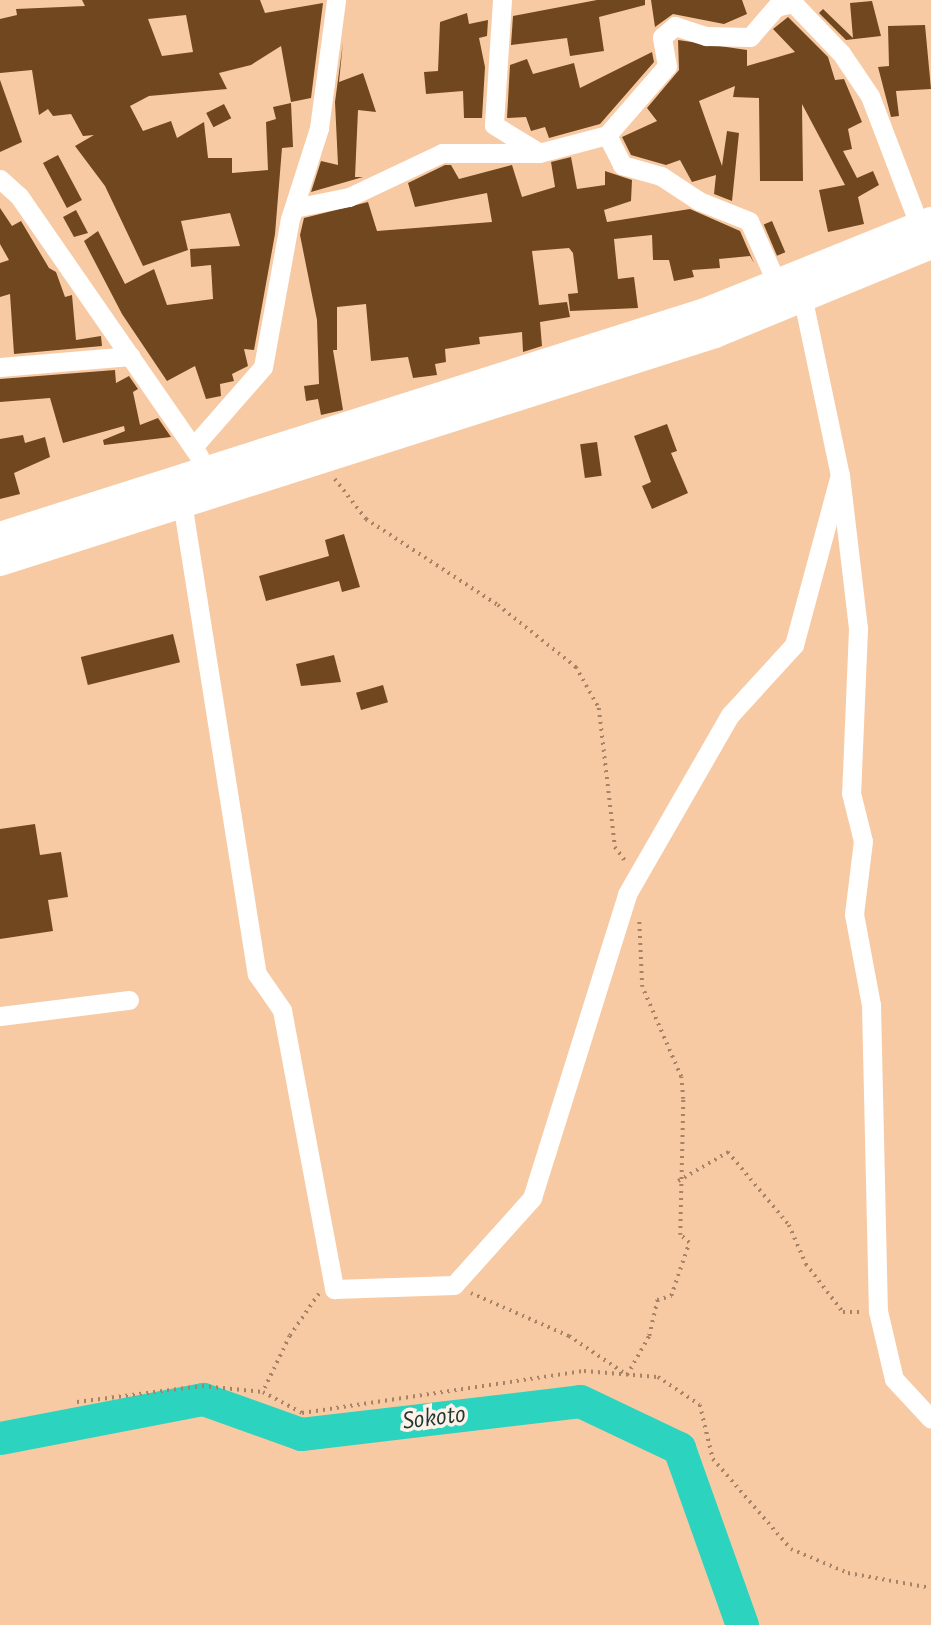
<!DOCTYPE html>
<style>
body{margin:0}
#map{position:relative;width:931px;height:1625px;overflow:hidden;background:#f7caa3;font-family:"Alegreya Sans",sans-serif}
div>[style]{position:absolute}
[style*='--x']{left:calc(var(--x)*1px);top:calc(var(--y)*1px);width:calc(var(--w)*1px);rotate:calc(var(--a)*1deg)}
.river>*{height:33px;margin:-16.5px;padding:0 16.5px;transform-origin:16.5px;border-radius:16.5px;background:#2cd3bf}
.building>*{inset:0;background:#70471e;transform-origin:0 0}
.path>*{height:3.5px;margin-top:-1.75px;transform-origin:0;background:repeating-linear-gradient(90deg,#a68364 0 2px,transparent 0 7px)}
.minor>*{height:19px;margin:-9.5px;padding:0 9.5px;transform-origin:9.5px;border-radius:9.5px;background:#fff}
.primary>*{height:30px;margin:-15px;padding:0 15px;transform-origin:15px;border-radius:15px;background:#fff}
span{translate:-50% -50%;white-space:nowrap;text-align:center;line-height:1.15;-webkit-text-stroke:7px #fef2e8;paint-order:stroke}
.water-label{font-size:26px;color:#1e3733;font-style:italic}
</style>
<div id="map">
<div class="river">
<div style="--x:0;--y:1438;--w:207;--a:-10.9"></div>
<div style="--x:203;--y:1399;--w:104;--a:19.7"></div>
<div style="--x:301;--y:1434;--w:281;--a:-6.7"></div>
<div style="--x:580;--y:1401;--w:110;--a:25.4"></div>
<div style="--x:679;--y:1448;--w:188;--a:70.4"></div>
</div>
<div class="building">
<div style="clip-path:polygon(evenodd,82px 0,260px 0,265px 13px,323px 3px,311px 98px,291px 102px,281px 46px,251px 65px,219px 73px,227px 89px,149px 96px,130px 106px,143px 131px,171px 121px,177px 138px,204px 122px,208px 158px,232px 158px,232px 173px,268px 170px,266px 122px,276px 119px,273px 107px,291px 103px,293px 147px,282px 148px,275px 234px,254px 350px,244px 349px,248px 366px,232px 374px,234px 381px,220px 384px,221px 396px,206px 399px,195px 366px,167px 381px,122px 314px,84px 241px,98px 231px,125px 284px,154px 269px,167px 305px,213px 299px,211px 265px,191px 267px,190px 249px,240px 246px,230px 213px,181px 221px,188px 250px,143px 266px,105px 186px,75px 146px,94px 135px,83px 136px,71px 114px,53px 116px,48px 109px,39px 115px,32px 70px,0 73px,0 19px,17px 15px,16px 9px,85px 6px,82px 0,186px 15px,193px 52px,162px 56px,148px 19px,186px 15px)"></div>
<div style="clip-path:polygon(597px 0,645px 0,645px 5px,599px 17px,604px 51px,570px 56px,567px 38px,511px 45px,513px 16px)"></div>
<div style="clip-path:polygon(651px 0,742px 0,747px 14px,724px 24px,673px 14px,655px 27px)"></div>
<div style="clip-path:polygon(872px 1px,881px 36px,846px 40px,819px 13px,823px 9px,853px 38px,850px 3px)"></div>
<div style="clip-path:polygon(467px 13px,469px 24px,488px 20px,487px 36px,479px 38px,485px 67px,482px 118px,464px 118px,463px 91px,426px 94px,424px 72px,438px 71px,440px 22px)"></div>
<div style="clip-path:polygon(788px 17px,828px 57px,835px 80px,844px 79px,862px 122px,848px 129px,852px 149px,843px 151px,857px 178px,873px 171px,879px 185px,858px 197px,864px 224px,828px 232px,819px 190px,845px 185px,802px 104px,803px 181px,760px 181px,759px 98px,733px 97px,735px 86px,699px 101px,722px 166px,727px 131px,739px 133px,732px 201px,714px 194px,716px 175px,692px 182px,680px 160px,666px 165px,631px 155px,622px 137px,657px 121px,647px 108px,679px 70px,678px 40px,747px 50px,747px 66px,795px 52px,773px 29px)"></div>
<div style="clip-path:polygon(925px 25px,931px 89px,896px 91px,899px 116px,891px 117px,878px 67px,889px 66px,888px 26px)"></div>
<div style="clip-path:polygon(343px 42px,339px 82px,363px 73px,376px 112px,358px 110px,355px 177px,363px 177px,311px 192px,321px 161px,338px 165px,335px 102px)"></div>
<div style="clip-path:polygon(652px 52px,654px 62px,600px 124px,549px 138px,545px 127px,531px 131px,526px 117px,507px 118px,510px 65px,527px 59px,533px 74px,574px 63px,580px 88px)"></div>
<div style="clip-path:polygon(0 80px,22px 142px,0 152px)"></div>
<div style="left:224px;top:104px;width:16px;height:20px;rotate:63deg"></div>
<div style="left:58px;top:155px;width:51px;height:17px;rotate:62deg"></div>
<div style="clip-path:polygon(571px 157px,577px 189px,605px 185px,605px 171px,632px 180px,631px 201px,604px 210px,607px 222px,690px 209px,740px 231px,754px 263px,750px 256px,719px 259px,720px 268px,692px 270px,694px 277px,674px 281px,669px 260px,653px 260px,652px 235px,614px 239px,618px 279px,634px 277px,638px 308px,570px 311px,568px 294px,578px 293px,573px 253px,569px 248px,532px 251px,539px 305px,567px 302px,570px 317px,540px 322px,542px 346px,523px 352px,522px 332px,479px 337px,480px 344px,445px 349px,446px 362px,435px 364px,437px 375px,413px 378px,408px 357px,371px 361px,366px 304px,337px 307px,337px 350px,333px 350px,343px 410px,321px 415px,318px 399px,306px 401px,304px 386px,319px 384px,317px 320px,300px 235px,304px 218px,368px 202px,377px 231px,492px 222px,487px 193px,415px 207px,408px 183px,445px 165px,451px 165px,459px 179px,512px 165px,522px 197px,555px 187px,551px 162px)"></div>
<div style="clip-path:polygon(0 208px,12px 226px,21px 221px,49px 268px,56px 272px,65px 297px,72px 295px,76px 340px,101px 336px,102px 346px,14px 354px,10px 294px,0 297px,0 263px,9px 260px,0 244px)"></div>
<div style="clip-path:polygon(76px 210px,88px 233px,74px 237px,63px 217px)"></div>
<div style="left:772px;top:221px;width:34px;height:9px;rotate:67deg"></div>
<div style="clip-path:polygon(115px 370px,116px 383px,129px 376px,138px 389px,133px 392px,140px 425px,158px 418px,171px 437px,104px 445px,103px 440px,125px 431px,124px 426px,63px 443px,50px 398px,0 402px,0 379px)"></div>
<div style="clip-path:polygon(667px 424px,677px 451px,671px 453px,688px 493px,652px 509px,642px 486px,651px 482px,634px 436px)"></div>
<div style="clip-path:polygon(23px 435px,25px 443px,45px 437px,50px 457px,14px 473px,20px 494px,0 499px,0 439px)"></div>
<div style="left:597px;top:442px;width:34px;height:17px;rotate:82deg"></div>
<div style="clip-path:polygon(344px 534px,360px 587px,342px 592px,339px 581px,266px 601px,259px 576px,329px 556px,325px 540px)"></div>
<div style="left:173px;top:634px;width:29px;height:95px;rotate:76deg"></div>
<div style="clip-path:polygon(334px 655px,341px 682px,301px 686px,296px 664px)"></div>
<div style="left:383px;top:685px;width:18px;height:28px;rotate:74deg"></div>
<div style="clip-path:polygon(35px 824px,40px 855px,61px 852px,68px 897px,48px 900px,53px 931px,0 939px,0 829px)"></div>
</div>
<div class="path">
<div style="--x:335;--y:479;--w:51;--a:52.2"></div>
<div style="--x:366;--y:519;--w:158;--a:33.1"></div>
<div style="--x:498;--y:605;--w:100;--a:38.5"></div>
<div style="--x:576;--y:667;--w:47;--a:60.7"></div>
<div style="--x:599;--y:708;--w:140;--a:83.4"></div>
<div style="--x:615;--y:847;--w:19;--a:54"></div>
<div style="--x:678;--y:1181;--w:58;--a:-30.1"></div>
<div style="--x:728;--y:1152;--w:95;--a:50.1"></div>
<div style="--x:789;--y:1225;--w:43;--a:66.4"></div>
<div style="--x:806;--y:1264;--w:61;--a:52.4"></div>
<div style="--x:843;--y:1312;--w:19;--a:0"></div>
<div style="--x:471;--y:1293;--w:107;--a:23.7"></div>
<div style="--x:569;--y:1336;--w:70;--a:33.9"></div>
<div style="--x:627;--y:1375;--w:45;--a:-60.6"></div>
<div style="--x:649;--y:1336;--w:37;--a:-77"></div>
<div style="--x:657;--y:1300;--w:15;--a:-16"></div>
<div style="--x:671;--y:1296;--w:56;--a:-71.2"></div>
<div style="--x:689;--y:1243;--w:12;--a:-138"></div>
<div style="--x:680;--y:1235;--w:136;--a:-88.7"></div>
<div style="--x:683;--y:1099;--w:22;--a:-95"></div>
<div style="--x:681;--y:1077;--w:98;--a:-113.4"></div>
<div style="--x:642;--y:987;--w:65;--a:-92.6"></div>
<div style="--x:319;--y:1294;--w:51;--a:124.6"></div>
<div style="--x:290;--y:1336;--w:62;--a:115.7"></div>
<div style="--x:263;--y:1392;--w:44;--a:28.3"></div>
<div style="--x:302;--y:1413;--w:285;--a:-8.5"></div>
<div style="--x:584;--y:1371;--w:74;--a:4.6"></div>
<div style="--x:658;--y:1377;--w:50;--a:33.7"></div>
<div style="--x:700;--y:1405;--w:56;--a:76.5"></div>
<div style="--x:713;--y:1459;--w:119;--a:49.1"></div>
<div style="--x:791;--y:1549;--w:62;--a:22.8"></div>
<div style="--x:848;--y:1573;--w:84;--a:10.2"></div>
<div style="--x:77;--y:1402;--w:126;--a:-7.3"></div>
<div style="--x:202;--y:1386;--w:61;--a:5.6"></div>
</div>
<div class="minor">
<div style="--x:502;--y:0;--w:125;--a:93.7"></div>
<div style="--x:494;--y:125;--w:52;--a:31.5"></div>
<div style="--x:780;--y:6;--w:13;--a:-13"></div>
<div style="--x:793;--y:3;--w:69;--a:46.2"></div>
<div style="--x:841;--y:53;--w:52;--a:56"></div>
<div style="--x:870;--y:96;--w:140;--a:69.1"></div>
<div style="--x:607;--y:135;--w:34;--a:63"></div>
<div style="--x:622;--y:165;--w:41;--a:15.8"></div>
<div style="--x:661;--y:176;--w:45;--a:33.3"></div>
<div style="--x:699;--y:201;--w:54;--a:21.8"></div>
<div style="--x:749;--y:221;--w:73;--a:65.9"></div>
<div style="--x:0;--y:179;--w:25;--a:42"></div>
<div style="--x:19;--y:196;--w:316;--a:55.3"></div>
<div style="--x:294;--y:208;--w:56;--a:-11.3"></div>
<div style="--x:349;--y:197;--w:103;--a:-25.3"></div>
<div style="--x:442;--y:153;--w:97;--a:0"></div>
<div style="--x:539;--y:153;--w:70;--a:-14.8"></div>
<div style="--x:607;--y:135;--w:91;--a:-49"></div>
<div style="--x:667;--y:66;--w:29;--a:-100"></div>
<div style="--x:662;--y:37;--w:17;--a:-40"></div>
<div style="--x:675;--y:26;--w:33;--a:18"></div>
<div style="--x:706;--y:36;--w:44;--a:1.3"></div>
<div style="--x:750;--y:37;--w:49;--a:-49.1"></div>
<div style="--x:803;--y:300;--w:179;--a:78.1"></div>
<div style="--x:840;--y:475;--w:155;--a:83.3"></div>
<div style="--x:858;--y:629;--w:164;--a:92.4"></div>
<div style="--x:851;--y:793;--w:49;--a:76"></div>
<div style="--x:863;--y:841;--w:74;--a:97"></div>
<div style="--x:854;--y:914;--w:93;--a:79.4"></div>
<div style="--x:871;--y:1005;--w:306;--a:88.7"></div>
<div style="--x:878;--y:1311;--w:70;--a:76.8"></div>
<div style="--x:894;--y:1379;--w:54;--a:47.2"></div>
<div style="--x:0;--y:367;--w:131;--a:-4.8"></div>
<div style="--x:193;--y:447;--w:106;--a:-48.8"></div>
<div style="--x:263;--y:367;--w:150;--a:-79.7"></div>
<div style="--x:290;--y:219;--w:96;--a:-72.3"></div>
<div style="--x:319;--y:128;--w:129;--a:-82.4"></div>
<div style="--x:182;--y:502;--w:478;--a:81"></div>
<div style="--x:257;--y:974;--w:44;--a:55.2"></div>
<div style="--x:282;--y:1010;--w:284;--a:79.4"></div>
<div style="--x:334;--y:1289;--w:120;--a:-1.9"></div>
<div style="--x:454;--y:1285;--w:117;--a:-48.1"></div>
<div style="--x:532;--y:1198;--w:318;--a:-72.6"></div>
<div style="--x:627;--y:894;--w:207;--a:-60.1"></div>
<div style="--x:730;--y:715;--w:95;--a:-47.6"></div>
<div style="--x:794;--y:645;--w:176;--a:-74.9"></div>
<div style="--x:0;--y:1016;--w:130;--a:-7.1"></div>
</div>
<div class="primary">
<div style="--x:0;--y:537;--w:743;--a:-17.63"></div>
<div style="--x:708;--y:312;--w:240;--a:-22"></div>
<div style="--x:0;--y:561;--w:750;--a:-17.69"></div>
<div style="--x:715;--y:333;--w:234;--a:-22.4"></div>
</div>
<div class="water-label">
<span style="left:434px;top:1418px;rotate:-7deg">Sokoto</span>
</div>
</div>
